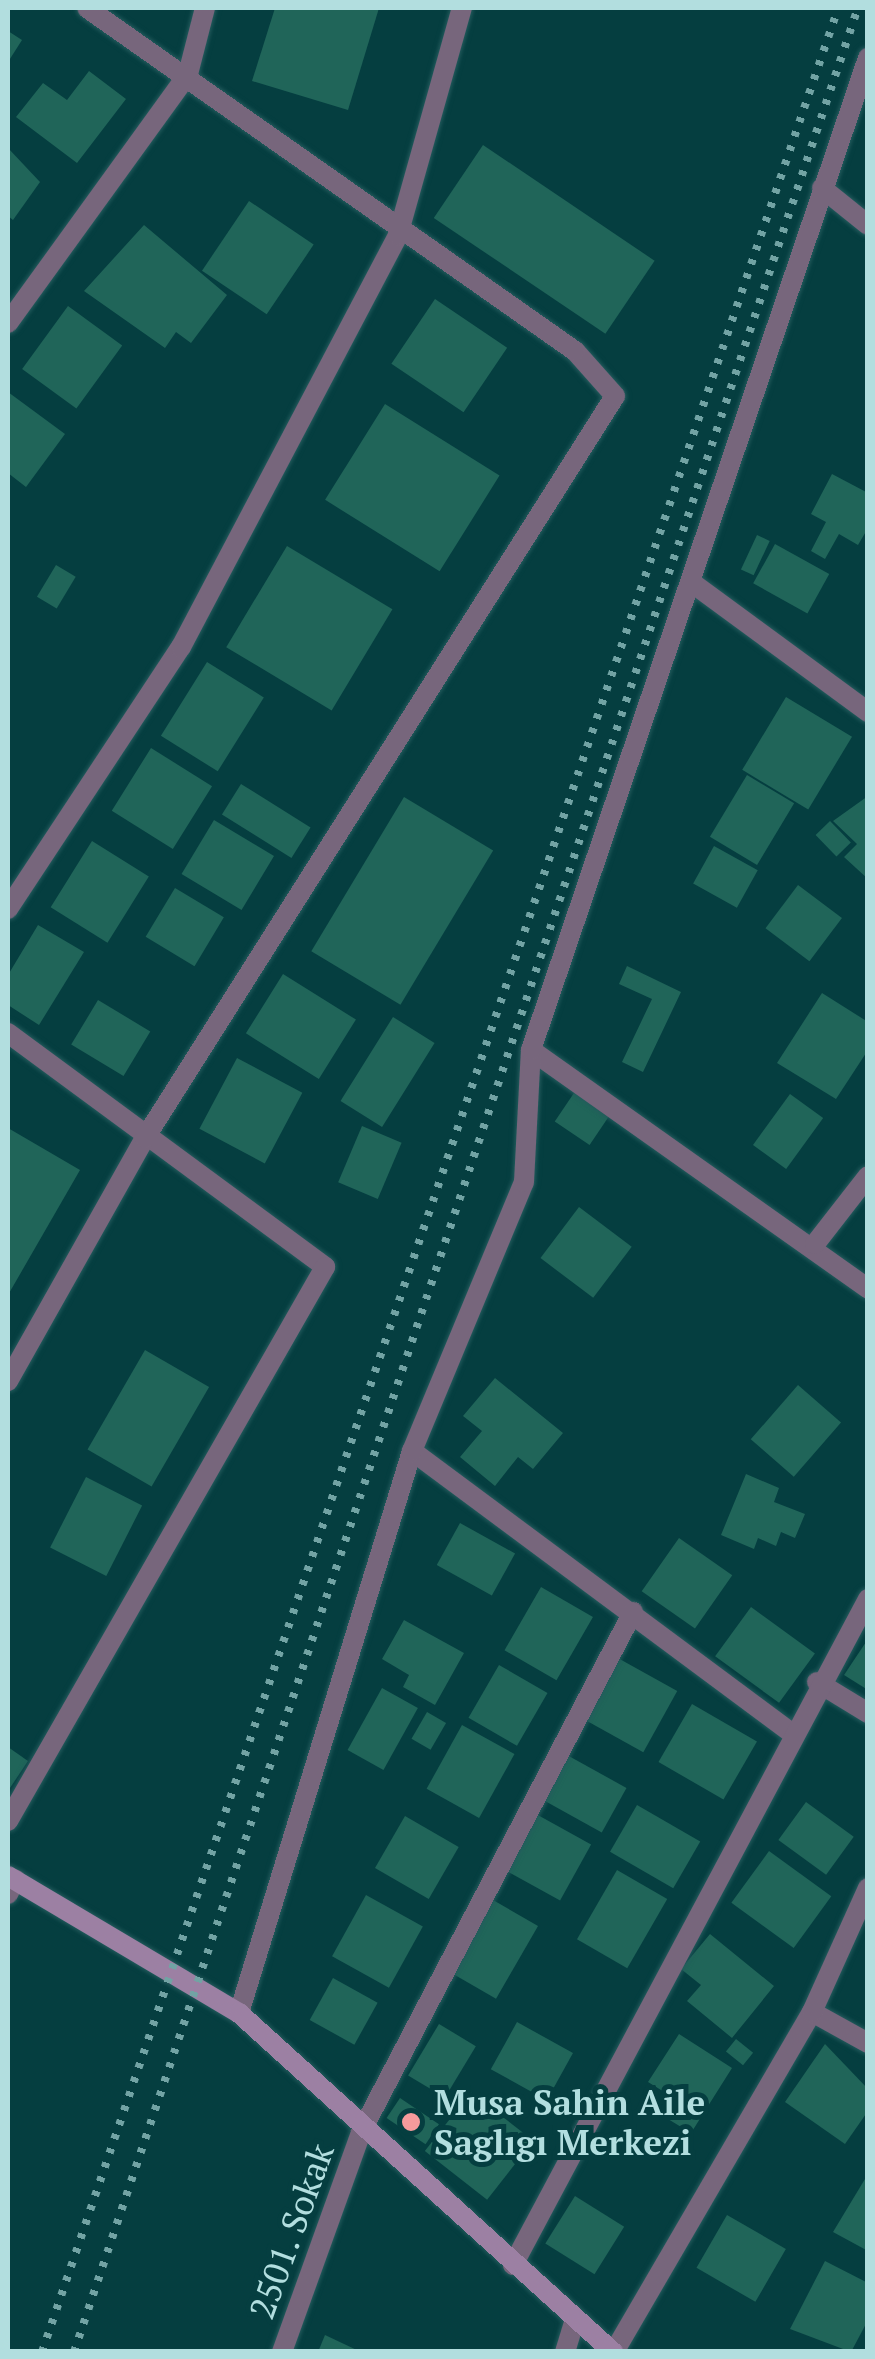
<!DOCTYPE html>
<meta charset="utf-8">
<style>
body{margin:0}
#map{position:relative;width:875px;height:2359px;overflow:hidden;background:#053e40;font-family:"PT Serif",serif}
div>[style]{position:absolute}
[style*='--x']{left:calc(var(--x)*1px);top:calc(var(--y)*1px);width:calc(var(--w)*1px);rotate:calc(var(--a)*1deg)}
.building>*{inset:0;background:#206559;transform-origin:0 0}
.roads{filter:drop-shadow(0 0 2px #245b5d) drop-shadow(0 0 2px #245b5d)}
.street>*{height:20px;margin:-10px;padding:0 10px;transform-origin:10px;border-radius:10px;background:#77667c}
.secondary>*{height:20px;margin:-10px;padding:0 10px;transform-origin:10px;border-radius:10px;background:#9c80a3}
.rail>*{height:8px;margin-top:-4px;transform-origin:0;background:repeating-linear-gradient(90deg,#72a3a4 0 5px,transparent 0 15px)}
.dots>*{width:28px;height:28px;translate:-50% -50%;box-sizing:border-box;border:5px solid #053e40;border-radius:50%}
span{translate:-50% -50%;white-space:nowrap;text-align:center;line-height:1.15;-webkit-text-stroke:10px #053e40;paint-order:stroke}
.poi-label{font-size:35px;color:#b2dedf;font-weight:700}
.left{translate:0 -50%;text-align:left}
.street-label{font-size:35px;color:#b2dedf}
.frame{position:absolute;inset:0;border:10px solid #b2dedf;pointer-events:none}
</style>
<div id="map">
<div class="building">
<div style="clip-path:polygon(275px 8px,379px 8px,348px 110px,252px 81px)"></div>
<div style="clip-path:polygon(8px 31px,22px 40px,8px 62px)"></div>
<div style="clip-path:polygon(89px 71px,126px 99px,77px 163px,16px 117px,43px 83px,67px 100px)"></div>
<div style="left:483px;top:145px;width:207px;height:88px;rotate:34deg"></div>
<div style="clip-path:polygon(8px 148px,40px 182px,13px 220px,8px 216px)"></div>
<div style="left:249px;top:201px;width:78px;height:84px;rotate:34deg"></div>
<div style="clip-path:polygon(144px 225px,227px 295px,191px 343px,176px 332px,165px 348px,84px 291px)"></div>
<div style="left:435px;top:299px;width:87px;height:78px;rotate:34deg"></div>
<div style="left:68px;top:306px;width:67px;height:78px;rotate:36deg"></div>
<div style="clip-path:polygon(8px 392px,65px 434px,26px 487px,8px 473px)"></div>
<div style="left:385px;top:404px;width:135px;height:113px;rotate:32deg"></div>
<div style="clip-path:polygon(832px 474px,868px 493px,868px 528px,858px 545px,839px 534px,825px 559px,811px 551px,826px 522px,811px 514px)"></div>
<div style="left:757px;top:535px;width:14px;height:38px;rotate:25deg"></div>
<div style="left:775px;top:544px;width:62px;height:45px;rotate:29deg"></div>
<div style="left:287px;top:546px;width:123px;height:118px;rotate:31deg"></div>
<div style="left:56px;top:565px;width:23px;height:37px;rotate:31deg"></div>
<div style="left:207px;top:662px;width:67px;height:87px;rotate:32deg"></div>
<div style="left:786px;top:697px;width:77px;height:85px;rotate:31deg"></div>
<div style="left:151px;top:748px;width:72px;height:74px;rotate:32deg"></div>
<div style="left:747px;top:775px;width:55px;height:72px;rotate:31deg"></div>
<div style="left:241px;top:784px;width:82px;height:36px;rotate:32deg"></div>
<div style="clip-path:polygon(868px 796px,868px 879px,844px 857px,857px 844px,833px 821px)"></div>
<div style="left:404px;top:797px;width:104px;height:180px;rotate:31deg"></div>
<div style="left:214px;top:820px;width:70px;height:63px;rotate:31deg"></div>
<div style="left:830px;top:821px;width:30px;height:20px;rotate:46deg"></div>
<div style="left:92px;top:841px;width:67px;height:78px;rotate:32deg"></div>
<div style="left:714px;top:846px;width:50px;height:43px;rotate:29deg"></div>
<div style="left:798px;top:885px;width:55px;height:54px;rotate:37deg"></div>
<div style="left:175px;top:888px;width:57px;height:57px;rotate:31deg"></div>
<div style="clip-path:polygon(38px 925px,84px 952px,39px 1025px,8px 1005px,8px 975px)"></div>
<div style="clip-path:polygon(627px 966px,681px 992px,643px 1072px,622px 1062px,652px 999px,619px 984px)"></div>
<div style="left:283px;top:974px;width:86px;height:70px;rotate:32deg"></div>
<div style="clip-path:polygon(822px 993px,868px 1022px,868px 1050px,836px 1099px,777px 1063px)"></div>
<div style="left:98px;top:1000px;width:61px;height:52px;rotate:31deg"></div>
<div style="left:393px;top:1017px;width:49px;height:99px;rotate:32deg"></div>
<div style="left:237px;top:1058px;width:74px;height:80px;rotate:28deg"></div>
<div style="left:576px;top:1090px;width:42px;height:38px;rotate:34deg"></div>
<div style="left:790px;top:1094px;width:41px;height:63px;rotate:36deg"></div>
<div style="left:362px;top:1126px;width:43px;height:61px;rotate:23deg"></div>
<div style="clip-path:polygon(8px 1128px,80px 1170px,8px 1295px)"></div>
<div style="left:579px;top:1207px;width:66px;height:64px;rotate:37deg"></div>
<div style="left:145px;top:1350px;width:74px;height:115px;rotate:30deg"></div>
<div style="clip-path:polygon(495px 1378px,563px 1433px,533px 1469px,518px 1457px,495px 1486px,460px 1457px,482px 1431px,463px 1416px)"></div>
<div style="left:798px;top:1385px;width:57px;height:72px;rotate:41deg"></div>
<div style="clip-path:polygon(746px 1474px,779px 1488px,774px 1502px,805px 1514px,795px 1538px,781px 1532px,776px 1546px,758px 1538px,754px 1549px,721px 1535px)"></div>
<div style="left:86px;top:1477px;width:63px;height:79px;rotate:27deg"></div>
<div style="left:460px;top:1523px;width:63px;height:48px;rotate:29deg"></div>
<div style="left:679px;top:1538px;width:65px;height:65px;rotate:35deg"></div>
<div style="left:541px;top:1587px;width:60px;height:73px;rotate:30deg"></div>
<div style="left:751px;top:1607px;width:79px;height:61px;rotate:36deg"></div>
<div style="clip-path:polygon(404px 1620px,464px 1653px,435px 1705px,403px 1687px,409px 1675px,382px 1659px)"></div>
<div style="clip-path:polygon(868px 1639px,868px 1690px,844px 1675px)"></div>
<div style="left:616px;top:1657px;width:70px;height:70px;rotate:29deg"></div>
<div style="left:499px;top:1665px;width:56px;height:61px;rotate:30deg"></div>
<div style="left:382px;top:1688px;width:41px;height:71px;rotate:29deg"></div>
<div style="left:692px;top:1704px;width:75px;height:67px;rotate:30deg"></div>
<div style="left:427px;top:1712px;width:22px;height:31px;rotate:30deg"></div>
<div style="left:462px;top:1725px;width:60px;height:73px;rotate:29deg"></div>
<div style="clip-path:polygon(8px 1747px,28px 1761px,8px 1791px)"></div>
<div style="left:567px;top:1755px;width:68px;height:51px;rotate:29deg"></div>
<div style="left:806px;top:1802px;width:59px;height:47px;rotate:36deg"></div>
<div style="left:637px;top:1805px;width:73px;height:54px;rotate:30deg"></div>
<div style="left:536px;top:1814px;width:63px;height:64px;rotate:29deg"></div>
<div style="left:405px;top:1816px;width:62px;height:60px;rotate:30deg"></div>
<div style="left:769px;top:1851px;width:77px;height:64px;rotate:36deg"></div>
<div style="left:617px;top:1870px;width:58px;height:80px;rotate:30deg"></div>
<div style="left:366px;top:1895px;width:65px;height:70px;rotate:29deg"></div>
<div style="left:493px;top:1900px;width:52px;height:84px;rotate:30deg"></div>
<div style="clip-path:polygon(710px 1934px,774px 1986px,732px 2038px,687px 2001px,701px 1985px,681px 1969px)"></div>
<div style="left:333px;top:1978px;width:51px;height:48px;rotate:29deg"></div>
<div style="left:517px;top:2022px;width:64px;height:54px;rotate:29deg"></div>
<div style="left:439px;top:2024px;width:43px;height:60px;rotate:31deg"></div>
<div style="clip-path:polygon(679px 2034px,732px 2068px,691px 2133px,663px 2116px,674px 2098px,648px 2082px)"></div>
<div style="left:736px;top:2039px;width:22px;height:16px;rotate:39deg"></div>
<div style="clip-path:polygon(825px 2044px,868px 2089px,868px 2111px,845px 2144px,785px 2102px)"></div>
<div style="left:471px;top:2092px;width:79px;height:75px;rotate:38deg"></div>
<div style="left:400px;top:2098px;width:47px;height:24px;rotate:34deg"></div>
<div style="clip-path:polygon(868px 2174px,868px 2251px,833px 2232px)"></div>
<div style="left:575px;top:2196px;width:58px;height:56px;rotate:32deg"></div>
<div style="left:727px;top:2215px;width:68px;height:61px;rotate:30deg"></div>
<div style="clip-path:polygon(825px 2261px,868px 2283px,868px 2320px,851px 2352px,790px 2329px)"></div>
<div style="clip-path:polygon(325px 2335px,361px 2352px,318px 2352px)"></div>
</div>
<div class="roads">
<div class="street">
<div style="--x:822;--y:188;--w:59;--a:38.8"></div>
<div style="--x:8;--y:323;--w:307;--a:-54.1"></div>
<div style="--x:188;--y:74;--w:68;--a:-75.6"></div>
<div style="--x:691;--y:582;--w:220;--a:36.3"></div>
<div style="--x:8;--y:909;--w:314;--a:-56.6"></div>
<div style="--x:181;--y:647;--w:466;--a:-62.2"></div>
<div style="--x:398;--y:235;--w:236;--a:-74.3"></div>
<div style="--x:8;--y:1033;--w:394;--a:36.4"></div>
<div style="--x:325;--y:1267;--w:638;--a:119.78"></div>
<div style="--x:531;--y:1050;--w:413;--a:35.3"></div>
<div style="--x:815;--y:1244;--w:86;--a:-52.1"></div>
<div style="--x:8;--y:1381;--w:279;--a:-60.6"></div>
<div style="--x:145;--y:1138;--w:878;--a:-57.65"></div>
<div style="--x:615;--y:396;--w:60;--a:-131.6"></div>
<div style="--x:575;--y:351;--w:596;--a:-144.9"></div>
<div style="--x:412;--y:1451;--w:475;--a:36.6"></div>
<div style="--x:817;--y:1682;--w:60;--a:31.3"></div>
<div style="--x:8;--y:1894;--w:16;--a:-63"></div>
<div style="--x:812;--y:2012;--w:64;--a:29"></div>
<div style="--x:239;--y:2013;--w:588;--a:-72.89"></div>
<div style="--x:412;--y:1451;--w:291;--a:-67.4"></div>
<div style="--x:524;--y:1182;--w:132;--a:-87"></div>
<div style="--x:531;--y:1050;--w:1048;--a:-71.24"></div>
<div style="--x:513;--y:2265;--w:755;--a:-61.94"></div>
<div style="--x:282;--y:2352;--w:234;--a:-70.2"></div>
<div style="--x:361;--y:2132;--w:587;--a:-62.39"></div>
<div style="--x:565;--y:2352;--w:34;--a:-73"></div>
<div style="--x:614;--y:2352;--w:393;--a:-59.8"></div>
<div style="--x:812;--y:2012;--w:136;--a:-65.7"></div>
</div>
<div class="secondary">
<div style="--x:8;--y:1876;--w:269;--a:30.7"></div>
<div style="--x:239;--y:2013;--w:505;--a:42.19"></div>
</div>
</div>
<div class="rail">
<div style="--x:42;--y:2352;--w:2475;--a:-71.24"></div>
<div style="--x:74;--y:2352;--w:2472;--a:-71.51"></div>
</div>
<div class="dots">
<div style="left:411px;top:2122px;background:#f59b9c"></div>
</div>
<div class="poi-label">
<span class="left" style="left:434px;top:2122px">Musa Sahin Aile<br>Saglıgı Merkezi</span>
</div>
<div class="street-label">
<span style="left:291px;top:2231px;rotate:-70deg">2501. Sokak</span>
</div>
<div class="frame"></div>
</div>
